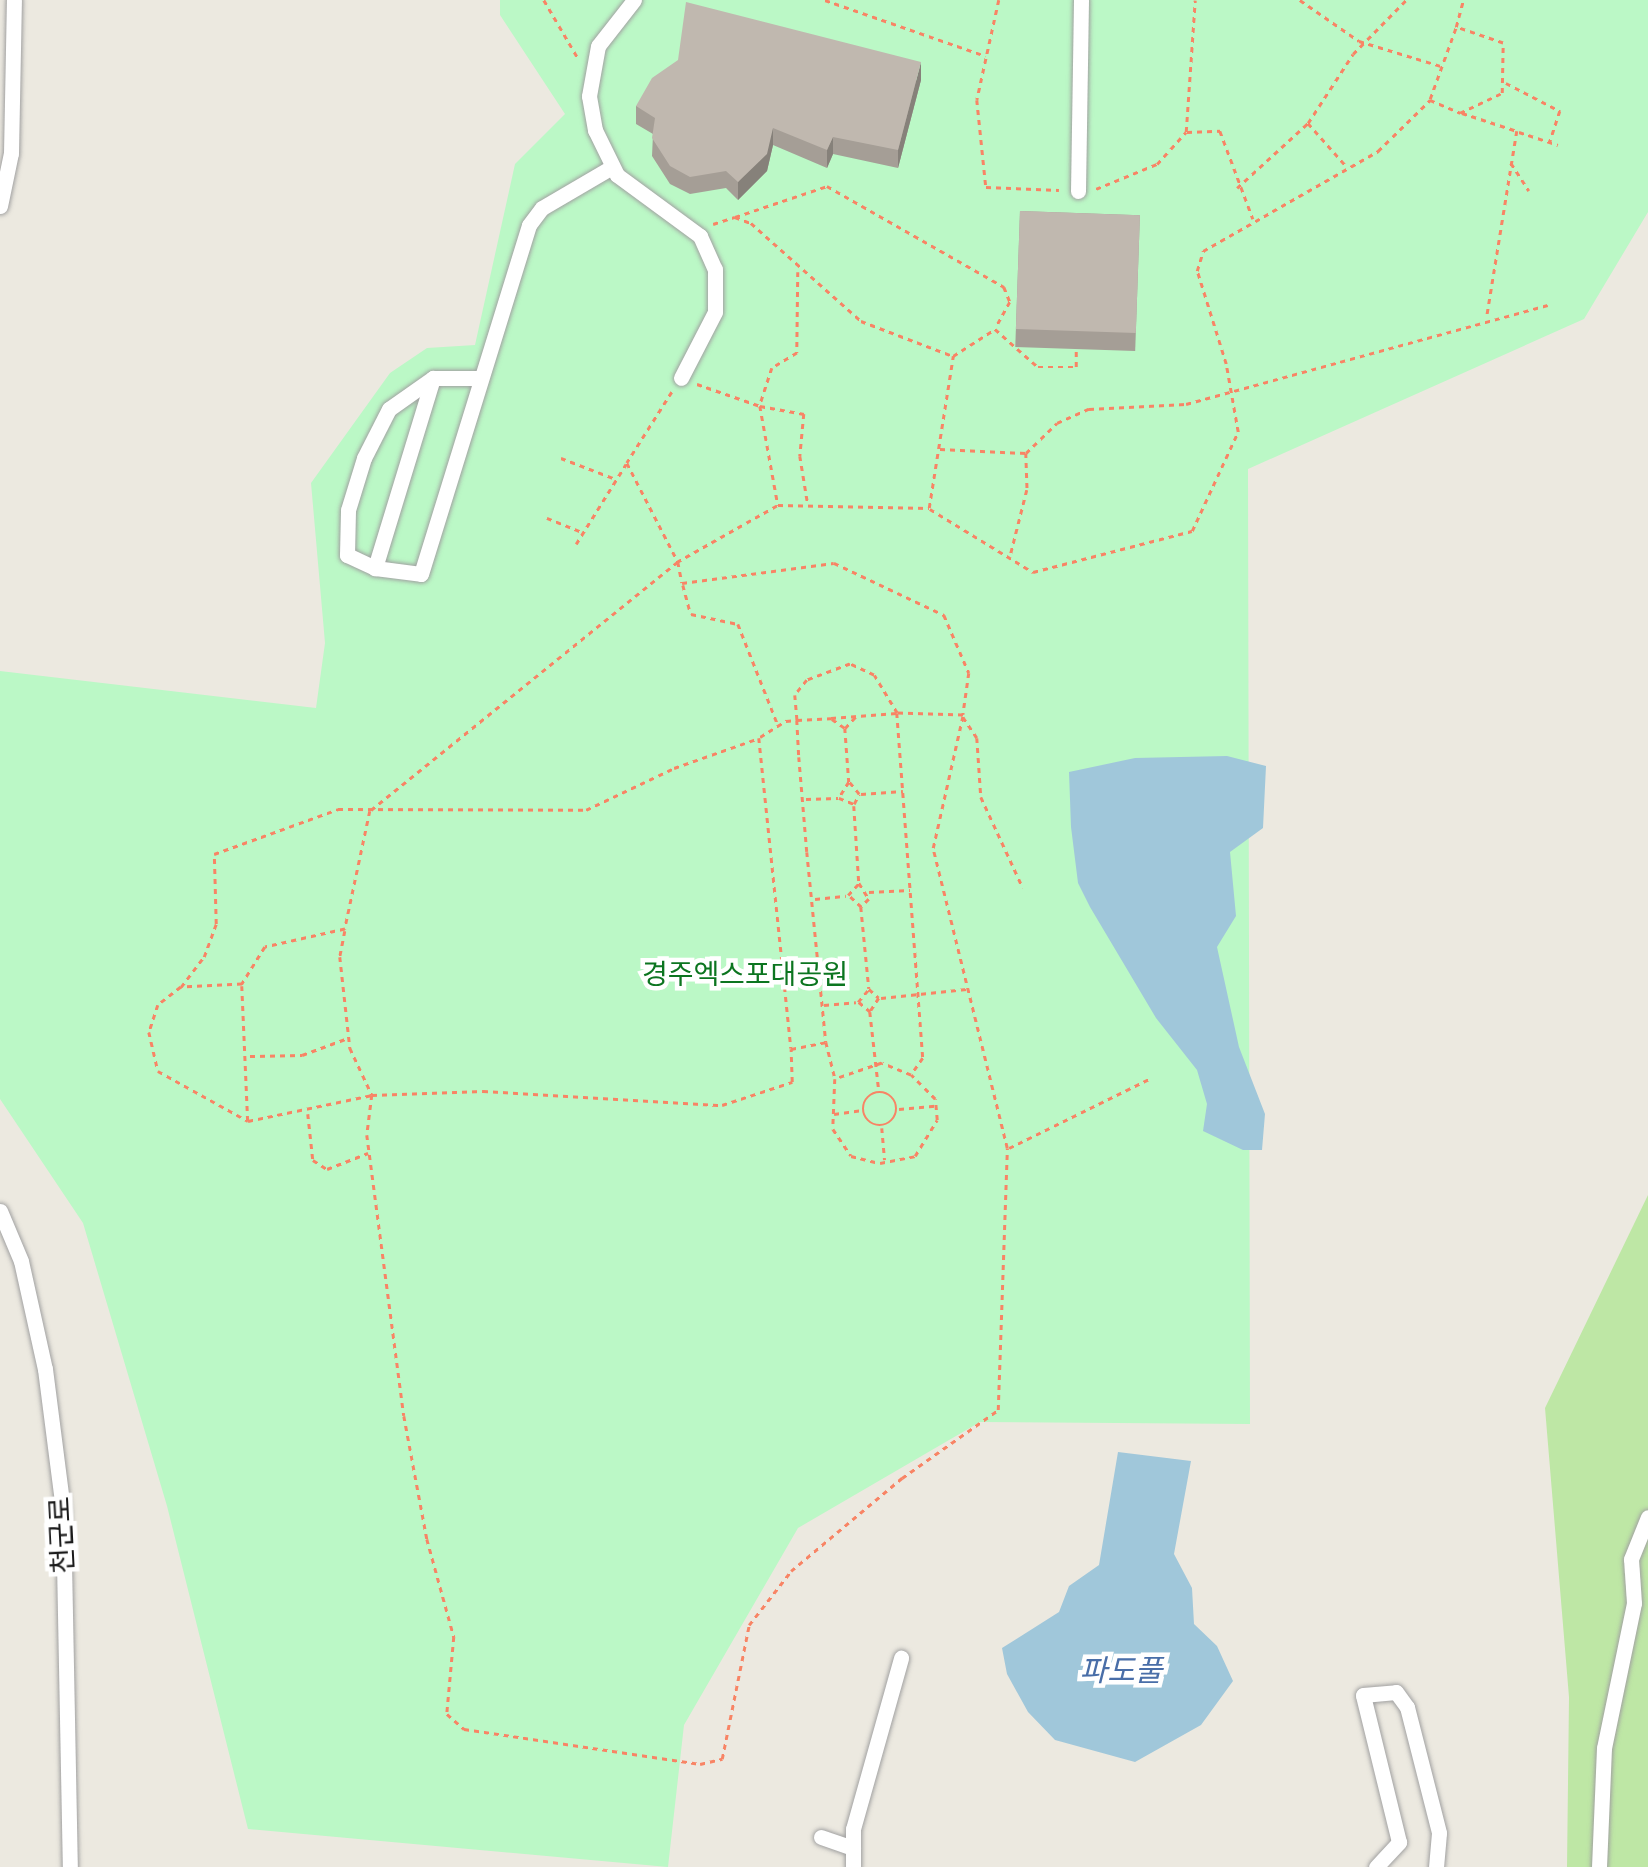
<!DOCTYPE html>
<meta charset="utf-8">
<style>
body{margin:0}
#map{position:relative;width:1648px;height:1867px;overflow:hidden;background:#ece9e0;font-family:Arial,"Noto Sans KR",sans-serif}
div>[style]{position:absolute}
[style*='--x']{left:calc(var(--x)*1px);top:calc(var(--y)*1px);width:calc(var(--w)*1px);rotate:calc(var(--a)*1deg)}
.grass>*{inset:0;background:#bee7a5}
.park>*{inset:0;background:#bbf8c6}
.water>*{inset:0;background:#a0c7da}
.path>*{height:2.5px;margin-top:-1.25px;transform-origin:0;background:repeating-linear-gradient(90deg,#f88465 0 5px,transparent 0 10px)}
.path>.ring{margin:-1.25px;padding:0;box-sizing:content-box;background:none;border:2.5px solid #f88465;border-radius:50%}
.roads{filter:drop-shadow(0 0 2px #a1a1a1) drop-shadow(0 0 2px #a1a1a1)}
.minor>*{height:15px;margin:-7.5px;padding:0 7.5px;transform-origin:7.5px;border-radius:7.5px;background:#fff}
.wall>*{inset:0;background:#a59e96;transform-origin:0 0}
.shaded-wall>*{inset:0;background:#86817a}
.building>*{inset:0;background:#c0b8af;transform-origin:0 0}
span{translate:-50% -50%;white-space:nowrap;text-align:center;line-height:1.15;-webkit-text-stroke:9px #fff;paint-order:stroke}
.park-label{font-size:28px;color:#0c7520}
.street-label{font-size:28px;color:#1a1a1a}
.water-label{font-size:30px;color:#496ea8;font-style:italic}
</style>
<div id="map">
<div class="grass">
<div style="clip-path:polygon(1648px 1195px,1648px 1867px,1567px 1867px,1569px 1697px,1545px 1408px)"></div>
</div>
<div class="park">
<div style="clip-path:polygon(500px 0,1648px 0,1648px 212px,1584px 319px,1248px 469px,1250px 1424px,980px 1422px,798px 1528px,684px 1725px,668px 1867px,248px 1829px,167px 1506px,83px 1223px,0 1099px,0 671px,316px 708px,325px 643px,311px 483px,390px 373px,427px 348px,475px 345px,515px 164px,565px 114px,500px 15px)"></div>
</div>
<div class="water">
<div style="clip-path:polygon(1227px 756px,1266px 766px,1263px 828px,1230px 852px,1236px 916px,1217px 947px,1239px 1047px,1265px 1114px,1262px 1150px,1243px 1150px,1203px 1131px,1207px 1104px,1197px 1070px,1156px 1018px,1090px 907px,1078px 883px,1071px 827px,1069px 772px,1135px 758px)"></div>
<div style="clip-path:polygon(1118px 1452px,1191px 1461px,1174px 1554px,1192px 1588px,1194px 1624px,1217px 1646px,1233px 1681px,1201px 1725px,1135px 1762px,1055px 1740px,1028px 1712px,1007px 1674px,1002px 1648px,1059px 1612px,1069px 1586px,1099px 1565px)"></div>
</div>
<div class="path">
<div style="--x:544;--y:0;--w:67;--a:59.6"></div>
<div style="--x:825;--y:0;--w:170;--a:19.2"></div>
<div style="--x:999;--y:0;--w:102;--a:102.4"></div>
<div style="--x:977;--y:100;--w:87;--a:84.1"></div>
<div style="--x:986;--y:187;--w:73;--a:2.4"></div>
<div style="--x:1300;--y:0;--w:72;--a:34.8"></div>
<div style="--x:1359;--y:41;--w:86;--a:17"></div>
<div style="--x:1506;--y:83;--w:61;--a:27.4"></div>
<div style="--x:1560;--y:111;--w:33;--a:108"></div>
<div style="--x:1430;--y:99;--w:77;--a:-70.1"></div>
<div style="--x:1462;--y:113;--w:58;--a:18.1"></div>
<div style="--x:1517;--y:131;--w:188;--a:99.2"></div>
<div style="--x:1308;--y:123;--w:82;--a:-56.9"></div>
<div style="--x:1353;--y:54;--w:76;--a:-45.5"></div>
<div style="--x:1187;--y:132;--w:33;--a:-2"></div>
<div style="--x:1220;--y:131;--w:94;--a:69.4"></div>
<div style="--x:1519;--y:132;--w:41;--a:18.4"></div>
<div style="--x:1511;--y:163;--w:33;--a:57"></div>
<div style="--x:1237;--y:188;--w:96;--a:-42.5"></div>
<div style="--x:1308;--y:123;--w:57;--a:48.5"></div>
<div style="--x:1096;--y:189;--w:66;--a:-22.3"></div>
<div style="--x:1157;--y:164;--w:43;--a:-47.8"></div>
<div style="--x:1186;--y:132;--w:132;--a:-86.1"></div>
<div style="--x:735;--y:217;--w:97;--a:-18.6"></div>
<div style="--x:827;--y:186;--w:204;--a:29.7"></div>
<div style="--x:1004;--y:287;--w:16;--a:68"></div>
<div style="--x:1010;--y:302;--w:29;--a:119"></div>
<div style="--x:713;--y:224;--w:23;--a:-18"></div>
<div style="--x:735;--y:217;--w:17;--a:21"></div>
<div style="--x:751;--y:223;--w:147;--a:41.7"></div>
<div style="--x:861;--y:321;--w:98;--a:20.8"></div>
<div style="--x:798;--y:272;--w:81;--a:90.7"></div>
<div style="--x:797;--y:353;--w:29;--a:149"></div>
<div style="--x:772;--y:368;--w:40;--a:108"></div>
<div style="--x:760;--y:406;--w:45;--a:10.3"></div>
<div style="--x:804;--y:414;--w:42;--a:95.4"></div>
<div style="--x:800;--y:456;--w:50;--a:80.7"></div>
<div style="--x:697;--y:384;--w:67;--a:19.2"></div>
<div style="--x:760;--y:406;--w:101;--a:79.7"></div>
<div style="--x:778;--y:505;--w:151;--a:1.1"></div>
<div style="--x:929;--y:508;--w:154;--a:-81"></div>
<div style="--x:953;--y:356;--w:50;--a:-32.7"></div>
<div style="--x:995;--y:329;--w:57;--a:41.5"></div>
<div style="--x:1038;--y:367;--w:38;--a:0"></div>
<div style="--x:1076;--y:367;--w:17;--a:-90"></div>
<div style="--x:672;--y:392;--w:84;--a:122.4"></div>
<div style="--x:627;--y:463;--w:111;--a:62.7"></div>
<div style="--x:678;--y:562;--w:396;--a:141"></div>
<div style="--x:370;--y:811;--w:121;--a:102"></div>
<div style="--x:345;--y:929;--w:82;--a:167.3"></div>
<div style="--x:265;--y:947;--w:44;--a:121.9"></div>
<div style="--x:242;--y:984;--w:61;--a:177.2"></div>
<div style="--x:181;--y:987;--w:29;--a:142"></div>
<div style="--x:158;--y:1005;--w:28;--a:108"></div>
<div style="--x:149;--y:1032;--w:40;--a:77"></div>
<div style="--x:158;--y:1071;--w:103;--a:29.1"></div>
<div style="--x:248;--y:1121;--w:127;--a:-11.8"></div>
<div style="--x:372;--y:1095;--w:111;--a:-2.1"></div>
<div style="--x:483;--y:1091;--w:239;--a:3.4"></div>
<div style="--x:722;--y:1105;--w:74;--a:-18.2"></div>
<div style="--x:792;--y:1082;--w:33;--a:-92"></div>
<div style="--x:791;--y:1049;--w:36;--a:-11"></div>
<div style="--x:826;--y:1042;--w:38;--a:76"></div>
<div style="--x:835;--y:1079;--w:50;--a:92.3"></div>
<div style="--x:833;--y:1129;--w:32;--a:56"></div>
<div style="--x:851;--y:1156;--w:30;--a:14"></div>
<div style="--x:880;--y:1163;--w:36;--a:-11"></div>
<div style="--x:915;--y:1156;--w:42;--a:-58.6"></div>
<div style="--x:937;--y:1120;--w:21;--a:-95"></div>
<div style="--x:935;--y:1099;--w:34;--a:-135"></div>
<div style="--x:911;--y:1075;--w:31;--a:-158"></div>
<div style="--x:882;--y:1063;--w:50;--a:161.2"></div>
<div style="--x:940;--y:449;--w:86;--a:2.7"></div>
<div style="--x:1026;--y:453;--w:37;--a:88"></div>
<div style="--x:1027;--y:490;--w:69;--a:104.2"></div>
<div style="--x:1026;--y:453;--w:43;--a:-44.1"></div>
<div style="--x:1057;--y:423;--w:35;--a:-24"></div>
<div style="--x:1089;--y:409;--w:97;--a:-3"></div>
<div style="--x:1186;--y:404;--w:375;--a:-15.3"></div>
<div style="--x:561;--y:458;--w:59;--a:20.9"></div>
<div style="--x:777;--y:506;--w:114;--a:150.5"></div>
<div style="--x:678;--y:562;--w:21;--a:79"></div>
<div style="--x:682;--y:583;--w:153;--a:-7.5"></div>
<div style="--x:834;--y:563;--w:122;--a:25.3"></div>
<div style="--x:944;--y:615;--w:63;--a:66.7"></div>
<div style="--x:969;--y:673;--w:42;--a:98.1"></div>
<div style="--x:963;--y:715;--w:66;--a:-178.3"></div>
<div style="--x:897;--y:713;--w:346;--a:85.7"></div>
<div style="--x:923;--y:1058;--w:19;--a:125"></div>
<div style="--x:930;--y:509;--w:121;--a:31.5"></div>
<div style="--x:1033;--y:572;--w:164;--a:-14.5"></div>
<div style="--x:1192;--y:531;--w:109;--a:-65.1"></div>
<div style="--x:1238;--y:432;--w:69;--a:-100"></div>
<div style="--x:1226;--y:364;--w:97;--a:-107.3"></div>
<div style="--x:1197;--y:271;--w:21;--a:-73"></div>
<div style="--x:1203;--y:251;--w:202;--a:-29.7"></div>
<div style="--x:1378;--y:151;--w:73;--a:-44.4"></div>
<div style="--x:1430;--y:100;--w:33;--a:23"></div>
<div style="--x:1460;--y:113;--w:47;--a:-25.5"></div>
<div style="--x:1502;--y:93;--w:50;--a:-88.9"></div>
<div style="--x:1503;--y:43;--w:50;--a:-161.2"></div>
<div style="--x:1456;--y:27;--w:28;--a:-75"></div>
<div style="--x:547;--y:518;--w:38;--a:22"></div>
<div style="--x:576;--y:544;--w:94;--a:-58"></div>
<div style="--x:683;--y:585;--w:30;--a:75"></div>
<div style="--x:691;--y:614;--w:48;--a:12"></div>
<div style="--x:738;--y:624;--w:109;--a:68.4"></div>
<div style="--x:963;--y:717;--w:25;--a:56"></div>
<div style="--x:977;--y:738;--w:59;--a:86.1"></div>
<div style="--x:981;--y:797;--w:100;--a:65.2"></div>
<div style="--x:832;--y:719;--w:16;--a:35"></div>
<div style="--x:845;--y:728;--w:16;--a:-47"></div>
<div style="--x:845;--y:728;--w:54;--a:85.8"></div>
<div style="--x:849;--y:782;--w:19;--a:122"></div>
<div style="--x:839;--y:798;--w:16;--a:22"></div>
<div style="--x:854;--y:804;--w:11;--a:-63"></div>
<div style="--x:859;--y:794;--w:16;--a:-130"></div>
<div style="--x:760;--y:737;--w:31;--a:-32"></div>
<div style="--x:786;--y:721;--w:11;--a:-5"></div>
<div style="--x:797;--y:720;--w:34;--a:-3"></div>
<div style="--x:831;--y:718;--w:66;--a:-4.3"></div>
<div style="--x:897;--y:713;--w:44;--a:-121.2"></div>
<div style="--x:874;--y:675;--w:26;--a:-155"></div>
<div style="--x:850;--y:664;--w:46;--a:159.6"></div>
<div style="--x:807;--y:680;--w:19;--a:129"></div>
<div style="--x:795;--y:695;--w:25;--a:85"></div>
<div style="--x:797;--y:720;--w:37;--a:87"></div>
<div style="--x:799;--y:757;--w:95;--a:85.2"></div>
<div style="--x:807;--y:852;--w:191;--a:84.3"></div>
<div style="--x:861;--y:794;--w:42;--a:-4.1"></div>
<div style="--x:806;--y:799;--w:32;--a:-2"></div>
<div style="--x:854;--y:806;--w:77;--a:86.3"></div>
<div style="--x:869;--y:892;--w:41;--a:-2.8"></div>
<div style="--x:815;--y:899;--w:31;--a:-6"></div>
<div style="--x:861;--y:907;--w:18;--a:-137"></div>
<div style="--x:848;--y:895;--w:16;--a:-47"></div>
<div style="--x:859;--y:883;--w:19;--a:58"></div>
<div style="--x:869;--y:899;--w:11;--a:135"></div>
<div style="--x:861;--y:907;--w:82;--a:84.4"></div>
<div style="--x:345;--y:931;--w:26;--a:101"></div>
<div style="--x:340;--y:957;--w:92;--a:83.7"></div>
<div style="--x:350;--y:1048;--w:52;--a:64.9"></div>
<div style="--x:372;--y:1095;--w:40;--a:97.1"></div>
<div style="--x:367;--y:1135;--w:283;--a:82.5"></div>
<div style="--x:404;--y:1416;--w:125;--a:79.4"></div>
<div style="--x:427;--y:1539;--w:102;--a:74.6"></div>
<div style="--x:454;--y:1637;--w:77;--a:95.2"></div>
<div style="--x:447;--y:1714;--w:23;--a:41"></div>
<div style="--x:464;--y:1729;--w:239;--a:8.4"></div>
<div style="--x:700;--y:1764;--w:23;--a:-13"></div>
<div style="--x:722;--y:1759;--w:137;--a:-78.6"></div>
<div style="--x:749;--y:1625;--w:68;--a:-52.1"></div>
<div style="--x:791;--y:1571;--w:145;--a:-40"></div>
<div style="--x:902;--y:1478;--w:118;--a:-35.3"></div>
<div style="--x:998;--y:1410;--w:262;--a:-88"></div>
<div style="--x:1007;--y:1148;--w:309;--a:-103.9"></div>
<div style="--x:933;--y:848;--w:136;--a:-77.3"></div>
<div style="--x:242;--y:986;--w:135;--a:87.5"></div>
<div style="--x:181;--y:987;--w:38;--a:-53"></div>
<div style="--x:204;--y:957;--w:35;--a:-70"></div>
<div style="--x:216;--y:924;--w:70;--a:-91.6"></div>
<div style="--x:214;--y:854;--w:132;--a:-19.9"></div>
<div style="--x:338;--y:809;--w:248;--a:0.2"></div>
<div style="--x:586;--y:810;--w:98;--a:-25.5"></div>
<div style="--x:674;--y:768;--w:90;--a:-19.4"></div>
<div style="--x:759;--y:738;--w:312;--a:84.1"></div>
<div style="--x:881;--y:998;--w:86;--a:-6"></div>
<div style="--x:824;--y:1005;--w:32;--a:-5"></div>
<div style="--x:870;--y:1012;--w:16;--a:-140"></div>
<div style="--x:858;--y:1002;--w:17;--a:-50"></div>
<div style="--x:869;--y:989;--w:13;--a:42"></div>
<div style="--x:879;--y:998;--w:17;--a:123"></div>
<div style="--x:870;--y:1012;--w:80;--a:83.5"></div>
<div style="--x:250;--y:1056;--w:52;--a:-1.1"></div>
<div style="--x:302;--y:1055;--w:49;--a:-20.3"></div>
<div class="ring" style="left:863px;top:1092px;width:31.5px;height:31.5px"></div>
<div style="--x:899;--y:1109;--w:36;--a:-5"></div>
<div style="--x:308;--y:1114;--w:46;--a:83.8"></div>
<div style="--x:313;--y:1160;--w:17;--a:33"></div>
<div style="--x:327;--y:1169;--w:44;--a:-21.3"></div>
<div style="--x:834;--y:1114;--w:27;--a:-8"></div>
<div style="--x:882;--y:1128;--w:32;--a:85"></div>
<div style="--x:1009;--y:1148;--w:158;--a:-26.2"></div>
</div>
<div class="roads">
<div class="minor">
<div style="--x:634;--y:0;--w:58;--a:128"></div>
<div style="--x:598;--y:46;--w:51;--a:100.2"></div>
<div style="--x:589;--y:96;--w:35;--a:80"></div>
<div style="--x:595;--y:130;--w:50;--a:63.9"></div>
<div style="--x:617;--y:175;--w:103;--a:36.3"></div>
<div style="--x:700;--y:236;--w:36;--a:66"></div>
<div style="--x:715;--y:269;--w:43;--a:90"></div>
<div style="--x:715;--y:312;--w:74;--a:117.3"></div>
<div style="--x:1078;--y:191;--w:191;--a:-89.1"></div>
<div style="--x:0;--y:206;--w:54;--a:-78.3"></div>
<div style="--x:11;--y:153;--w:153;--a:-88.9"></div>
<div style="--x:478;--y:378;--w:45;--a:180"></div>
<div style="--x:433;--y:378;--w:199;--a:107"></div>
<div style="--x:375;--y:568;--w:46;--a:7.4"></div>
<div style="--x:421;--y:574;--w:365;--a:-72.8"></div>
<div style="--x:529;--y:225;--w:21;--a:-53"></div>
<div style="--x:542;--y:208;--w:81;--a:-30.4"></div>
<div style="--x:375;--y:568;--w:31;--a:-155"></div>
<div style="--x:347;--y:555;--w:45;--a:-88.7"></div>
<div style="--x:348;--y:510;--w:54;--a:-72.9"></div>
<div style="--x:364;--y:458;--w:55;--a:-63"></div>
<div style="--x:389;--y:409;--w:54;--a:-35.2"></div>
<div style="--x:0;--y:1211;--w:54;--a:67.2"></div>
<div style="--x:21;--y:1261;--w:111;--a:77.5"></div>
<div style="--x:45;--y:1369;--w:142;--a:82.7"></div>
<div style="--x:63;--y:1510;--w:357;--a:88.9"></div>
<div style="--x:821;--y:1837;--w:34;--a:19"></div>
<div style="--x:853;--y:1867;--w:38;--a:-90"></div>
<div style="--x:853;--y:1829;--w:178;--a:-74.3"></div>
<div style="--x:1376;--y:1867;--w:34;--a:-47"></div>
<div style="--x:1399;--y:1842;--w:151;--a:-103.8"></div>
<div style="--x:1363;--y:1695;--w:33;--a:-5"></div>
<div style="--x:1396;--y:1692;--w:19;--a:54"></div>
<div style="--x:1407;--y:1707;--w:130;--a:75.7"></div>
<div style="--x:1439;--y:1833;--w:34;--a:95"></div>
<div style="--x:1599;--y:1867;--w:119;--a:-87.6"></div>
<div style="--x:1604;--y:1748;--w:148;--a:-78.3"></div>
<div style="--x:1634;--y:1603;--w:44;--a:-93.9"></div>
<div style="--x:1631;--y:1559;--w:45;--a:-68"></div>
</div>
</div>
<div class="wall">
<div style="clip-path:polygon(921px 80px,898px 168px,833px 154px,827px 168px,773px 145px,767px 171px,738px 200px,726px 188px,690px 194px,670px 184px,652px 156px,653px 134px,636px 124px,636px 106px)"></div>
<div style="left:1020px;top:211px;width:120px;height:136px;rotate:2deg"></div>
</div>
<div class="shaded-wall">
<div style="clip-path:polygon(921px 62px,921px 80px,898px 168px,898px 150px)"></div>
<div style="clip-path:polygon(773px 128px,773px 145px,767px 171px,738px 200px,738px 182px)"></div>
<div style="clip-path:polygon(833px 137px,833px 154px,827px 168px,827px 150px)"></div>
</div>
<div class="building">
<div style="clip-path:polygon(686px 2px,921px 62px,898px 150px,833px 137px,827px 150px,773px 128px,767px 154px,738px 182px,726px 171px,690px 177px,670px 166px,652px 138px,655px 118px,636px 106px,652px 78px,678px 60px)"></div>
<div style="left:1020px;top:211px;width:120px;height:118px;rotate:2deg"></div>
</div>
<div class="park-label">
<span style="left:745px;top:975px">경주엑스포대공원</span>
</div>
<div class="street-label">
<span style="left:62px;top:1535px;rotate:-93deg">천군로</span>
</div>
<div class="water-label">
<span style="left:1121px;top:1671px">파도풀</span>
</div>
</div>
